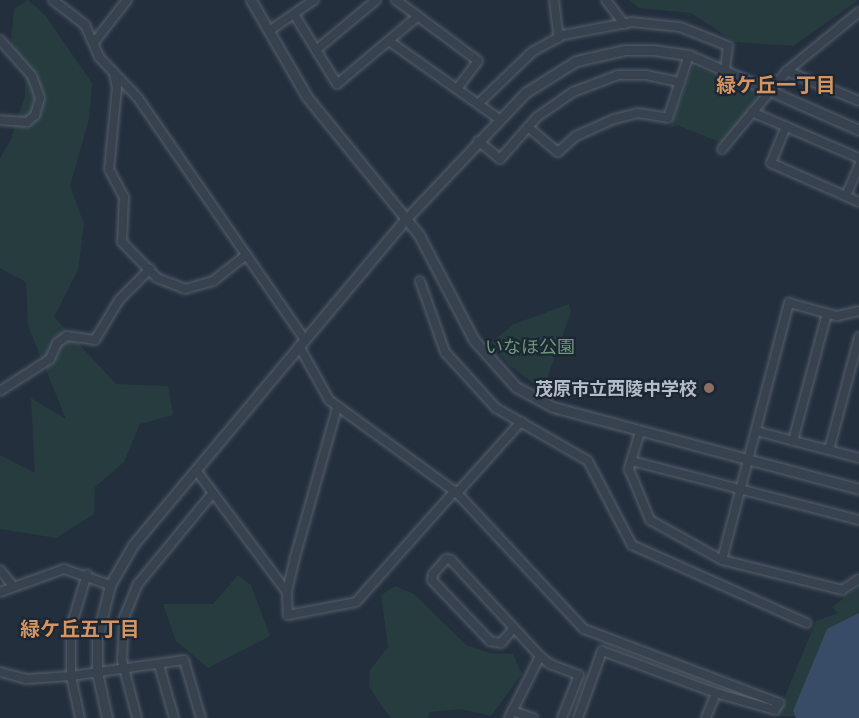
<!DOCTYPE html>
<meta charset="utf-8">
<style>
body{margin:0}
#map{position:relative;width:859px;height:718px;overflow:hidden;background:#242f3e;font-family:"Noto Sans","Noto Sans JP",sans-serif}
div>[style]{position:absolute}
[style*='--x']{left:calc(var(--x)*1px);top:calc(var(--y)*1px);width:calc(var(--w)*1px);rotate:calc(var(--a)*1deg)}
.green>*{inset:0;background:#263c3f}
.water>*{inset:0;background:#394c67}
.roads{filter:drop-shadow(0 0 2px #565f6c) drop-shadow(0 0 2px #565f6c)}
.minor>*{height:8px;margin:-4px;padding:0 4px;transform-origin:4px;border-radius:4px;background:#38414e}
.tertiary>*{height:9px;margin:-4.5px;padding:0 4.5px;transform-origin:4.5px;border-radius:4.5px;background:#38414e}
.dots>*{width:16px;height:16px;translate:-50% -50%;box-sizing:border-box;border:3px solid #1d2633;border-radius:50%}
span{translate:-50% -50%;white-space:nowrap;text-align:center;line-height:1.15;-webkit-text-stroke:4.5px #1d2633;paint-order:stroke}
.park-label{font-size:18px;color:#6b9a76}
.poi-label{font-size:18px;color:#b4bcc9;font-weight:700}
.right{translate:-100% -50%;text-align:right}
.neighbourhood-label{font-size:20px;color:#d59563;font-weight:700}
</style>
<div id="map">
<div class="green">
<div style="clip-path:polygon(28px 0,45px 15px,92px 83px,89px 119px,70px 186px,84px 224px,78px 270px,54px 317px,116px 384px,168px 386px,173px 415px,140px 424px,124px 462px,95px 487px,94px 514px,56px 538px,0 529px,0 455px,35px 473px,31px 398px,66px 419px,28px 326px,26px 282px,0 268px,0 158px,11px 139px,25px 96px,25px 77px,10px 55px,11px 41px,14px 9px)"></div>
<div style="clip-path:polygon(629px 0,859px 0,793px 46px,735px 42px,691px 13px,639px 8px)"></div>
<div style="clip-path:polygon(693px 66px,762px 94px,722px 143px,677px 125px,670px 128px)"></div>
<div style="clip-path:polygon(569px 304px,571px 312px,543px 390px,510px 366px,490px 343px,514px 324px)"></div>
<div style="clip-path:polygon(238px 575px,251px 585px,270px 636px,208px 668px,176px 641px,163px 604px,213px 604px)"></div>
<div style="clip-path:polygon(395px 586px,414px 594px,466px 645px,490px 653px,513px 654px,522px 674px,491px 716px,461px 709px,429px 712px,428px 718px,391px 718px,383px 708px,369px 687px,370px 670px,388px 647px,381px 595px)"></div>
<div style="clip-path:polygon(859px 587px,859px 718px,777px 716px,816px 621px,838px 613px,832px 607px)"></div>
</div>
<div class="water">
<div style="clip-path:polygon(859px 613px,859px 718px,796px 718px,793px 711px,827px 629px)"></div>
</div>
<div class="roads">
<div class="minor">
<div style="--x:53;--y:0;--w:41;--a:38"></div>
<div style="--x:85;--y:25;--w:35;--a:66"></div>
<div style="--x:99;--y:57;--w:57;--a:46.4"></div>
<div style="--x:138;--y:98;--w:294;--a:55.4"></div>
<div style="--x:396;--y:0;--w:102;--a:36.6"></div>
<div style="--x:478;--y:61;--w:35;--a:127"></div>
<div style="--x:554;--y:0;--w:38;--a:83"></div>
<div style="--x:606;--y:0;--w:30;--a:53"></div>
<div style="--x:294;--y:14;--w:82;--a:58.4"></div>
<div style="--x:337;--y:84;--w:106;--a:-40"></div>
<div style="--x:269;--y:31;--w:55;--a:-34.6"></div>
<div style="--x:0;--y:40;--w:48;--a:48.4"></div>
<div style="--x:32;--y:76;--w:23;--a:70"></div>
<div style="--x:40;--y:98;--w:18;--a:106"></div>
<div style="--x:35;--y:115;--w:11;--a:139"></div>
<div style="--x:27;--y:122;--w:27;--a:-176"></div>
<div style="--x:95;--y:41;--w:52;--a:-52"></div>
<div style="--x:389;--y:41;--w:135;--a:35.3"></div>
<div style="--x:316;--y:50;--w:78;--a:-39.8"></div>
<div style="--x:787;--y:71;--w:78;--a:22.6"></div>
<div style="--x:114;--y:73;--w:15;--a:79"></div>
<div style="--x:117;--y:88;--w:81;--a:95.6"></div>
<div style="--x:109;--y:169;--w:32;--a:62"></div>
<div style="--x:124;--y:197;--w:45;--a:92.5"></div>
<div style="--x:122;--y:242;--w:50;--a:45.8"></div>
<div style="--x:157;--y:278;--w:30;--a:21"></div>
<div style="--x:185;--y:289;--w:29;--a:-16"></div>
<div style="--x:213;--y:281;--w:42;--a:-38.2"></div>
<div style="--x:478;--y:104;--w:75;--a:-43.9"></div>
<div style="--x:532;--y:52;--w:35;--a:-29"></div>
<div style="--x:563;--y:35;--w:70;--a:-10.7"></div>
<div style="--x:632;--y:22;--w:48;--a:5.9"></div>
<div style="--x:680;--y:27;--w:52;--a:21.6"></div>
<div style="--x:728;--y:46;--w:25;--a:97"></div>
<div style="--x:752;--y:112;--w:116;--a:23.3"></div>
<div style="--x:786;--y:126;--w:40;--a:112"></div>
<div style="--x:771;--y:163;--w:96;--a:23.9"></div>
<div style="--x:528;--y:127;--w:39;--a:40"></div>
<div style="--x:558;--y:152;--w:24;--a:-42"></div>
<div style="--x:576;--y:136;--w:42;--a:-24.1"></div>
<div style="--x:614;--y:119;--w:25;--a:-14"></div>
<div style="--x:638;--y:113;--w:30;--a:9"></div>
<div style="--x:668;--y:118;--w:66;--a:-71.6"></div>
<div style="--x:478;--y:141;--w:28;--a:39"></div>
<div style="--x:500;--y:159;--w:56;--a:-48.6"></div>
<div style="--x:537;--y:117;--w:44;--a:-34.8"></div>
<div style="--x:573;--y:92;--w:48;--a:-20.7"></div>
<div style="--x:618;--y:75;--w:28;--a:0"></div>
<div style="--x:646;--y:75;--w:35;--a:12"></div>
<div style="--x:722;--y:149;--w:102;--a:-50.2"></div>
<div style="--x:787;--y:71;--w:93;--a:-39.3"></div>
<div style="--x:846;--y:196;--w:34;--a:-67"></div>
<div style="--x:420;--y:281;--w:75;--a:70.6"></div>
<div style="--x:445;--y:352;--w:76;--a:47.7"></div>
<div style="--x:496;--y:408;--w:106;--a:29.9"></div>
<div style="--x:588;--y:461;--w:95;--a:62.4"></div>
<div style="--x:632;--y:545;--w:191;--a:24.1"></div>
<div style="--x:299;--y:346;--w:62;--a:60.9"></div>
<div style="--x:329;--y:400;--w:158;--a:36"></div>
<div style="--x:457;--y:493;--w:186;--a:47"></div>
<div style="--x:584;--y:629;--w:209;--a:20.8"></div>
<div style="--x:779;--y:703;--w:8;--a:120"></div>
<div style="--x:775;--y:710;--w:61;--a:-163.9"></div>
<div style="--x:716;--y:693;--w:27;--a:112"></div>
<div style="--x:0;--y:391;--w:59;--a:-32.6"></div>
<div style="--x:50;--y:359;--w:17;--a:-66"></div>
<div style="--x:57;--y:343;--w:12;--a:-35"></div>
<div style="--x:67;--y:336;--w:28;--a:8"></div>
<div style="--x:95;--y:340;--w:47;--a:-59"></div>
<div style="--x:119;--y:300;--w:44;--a:-45"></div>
<div style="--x:337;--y:408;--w:155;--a:105.7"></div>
<div style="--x:295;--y:557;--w:36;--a:103"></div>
<div style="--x:287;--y:592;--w:23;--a:88"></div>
<div style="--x:288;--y:615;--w:69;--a:-10.8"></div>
<div style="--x:356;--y:602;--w:149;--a:-48.3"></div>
<div style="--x:756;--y:431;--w:106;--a:14.7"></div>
<div style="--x:640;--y:432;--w:39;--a:107"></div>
<div style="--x:629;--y:469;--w:55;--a:67.6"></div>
<div style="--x:650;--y:520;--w:82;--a:29.1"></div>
<div style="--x:722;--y:560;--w:124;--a:14"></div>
<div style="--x:842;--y:590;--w:20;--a:-33"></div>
<div style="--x:793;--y:441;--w:132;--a:-75.1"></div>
<div style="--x:829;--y:450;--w:117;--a:-75.1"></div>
<div style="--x:632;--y:461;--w:235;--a:14.6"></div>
<div style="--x:196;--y:470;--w:152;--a:53.3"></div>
<div style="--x:457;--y:493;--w:96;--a:-48"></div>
<div style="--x:722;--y:560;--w:266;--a:-75.4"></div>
<div style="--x:789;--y:303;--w:50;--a:15.2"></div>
<div style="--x:837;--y:316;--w:23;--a:-13"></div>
<div style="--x:0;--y:570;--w:21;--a:51"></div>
<div style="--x:0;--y:592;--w:68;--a:-19.8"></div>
<div style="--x:64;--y:569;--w:49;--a:19.2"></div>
<div style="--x:514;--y:628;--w:20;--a:131"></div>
<div style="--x:501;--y:643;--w:11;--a:-170"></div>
<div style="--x:490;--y:641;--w:84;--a:-133.6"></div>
<div style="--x:432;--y:580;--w:6;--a:-81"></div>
<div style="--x:433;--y:574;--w:20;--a:-49"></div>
<div style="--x:446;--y:559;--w:5;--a:11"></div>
<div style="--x:451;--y:560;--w:131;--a:47.2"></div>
<div style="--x:540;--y:656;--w:13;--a:39"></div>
<div style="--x:550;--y:664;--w:31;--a:21"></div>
<div style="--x:579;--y:675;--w:46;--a:111.6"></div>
<div style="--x:159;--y:665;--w:55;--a:74.2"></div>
<div style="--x:0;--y:672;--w:27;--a:15"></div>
<div style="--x:26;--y:679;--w:45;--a:-3.8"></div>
<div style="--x:71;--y:676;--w:114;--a:-8.1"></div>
<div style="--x:184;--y:660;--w:60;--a:73.7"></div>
<div style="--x:512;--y:711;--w:22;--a:18"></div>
<div style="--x:80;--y:718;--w:43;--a:-102.1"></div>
<div style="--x:71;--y:676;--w:49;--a:-90"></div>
<div style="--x:71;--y:627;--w:55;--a:-73.2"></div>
<div style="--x:137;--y:718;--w:60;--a:-104.5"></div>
<div style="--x:122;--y:660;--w:42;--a:-87.3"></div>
<div style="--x:124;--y:618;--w:37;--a:-68"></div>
<div style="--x:138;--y:584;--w:117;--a:-50.6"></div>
<div style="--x:509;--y:718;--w:69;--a:-63.4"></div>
<div style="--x:578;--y:718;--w:71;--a:-70.3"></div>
<div style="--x:602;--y:651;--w:121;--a:20.2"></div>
</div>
<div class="tertiary">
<div style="--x:251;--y:0;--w:112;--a:60"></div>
<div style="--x:307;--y:97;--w:178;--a:50.9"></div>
<div style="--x:419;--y:235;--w:119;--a:62.4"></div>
<div style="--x:474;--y:340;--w:63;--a:48.2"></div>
<div style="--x:516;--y:387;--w:42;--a:28.4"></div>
<div style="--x:553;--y:407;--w:317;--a:15"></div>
<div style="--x:107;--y:718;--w:47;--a:-102.3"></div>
<div style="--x:97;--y:672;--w:34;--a:-90"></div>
<div style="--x:97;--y:638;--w:55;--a:-76.2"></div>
<div style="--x:110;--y:585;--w:46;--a:-60.1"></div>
<div style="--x:133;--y:545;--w:425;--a:-50.1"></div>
<div style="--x:406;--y:219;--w:173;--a:-46.6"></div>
<div style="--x:525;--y:93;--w:60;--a:-32.1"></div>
<div style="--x:576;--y:61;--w:50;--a:-12.7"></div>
<div style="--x:625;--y:50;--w:28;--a:0"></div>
<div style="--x:653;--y:50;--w:36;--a:8"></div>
<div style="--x:689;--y:55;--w:186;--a:23.8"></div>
</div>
</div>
<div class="dots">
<div style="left:709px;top:388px;background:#8d6e63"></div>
</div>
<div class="park-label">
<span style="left:530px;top:346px">いなほ公園</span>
</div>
<div class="poi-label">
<span class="right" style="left:697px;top:388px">茂原市立西陵中学校</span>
</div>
<div class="neighbourhood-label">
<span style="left:776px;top:84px">緑ケ丘一丁目</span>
<span style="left:80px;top:628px">緑ケ丘五丁目</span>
</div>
</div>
